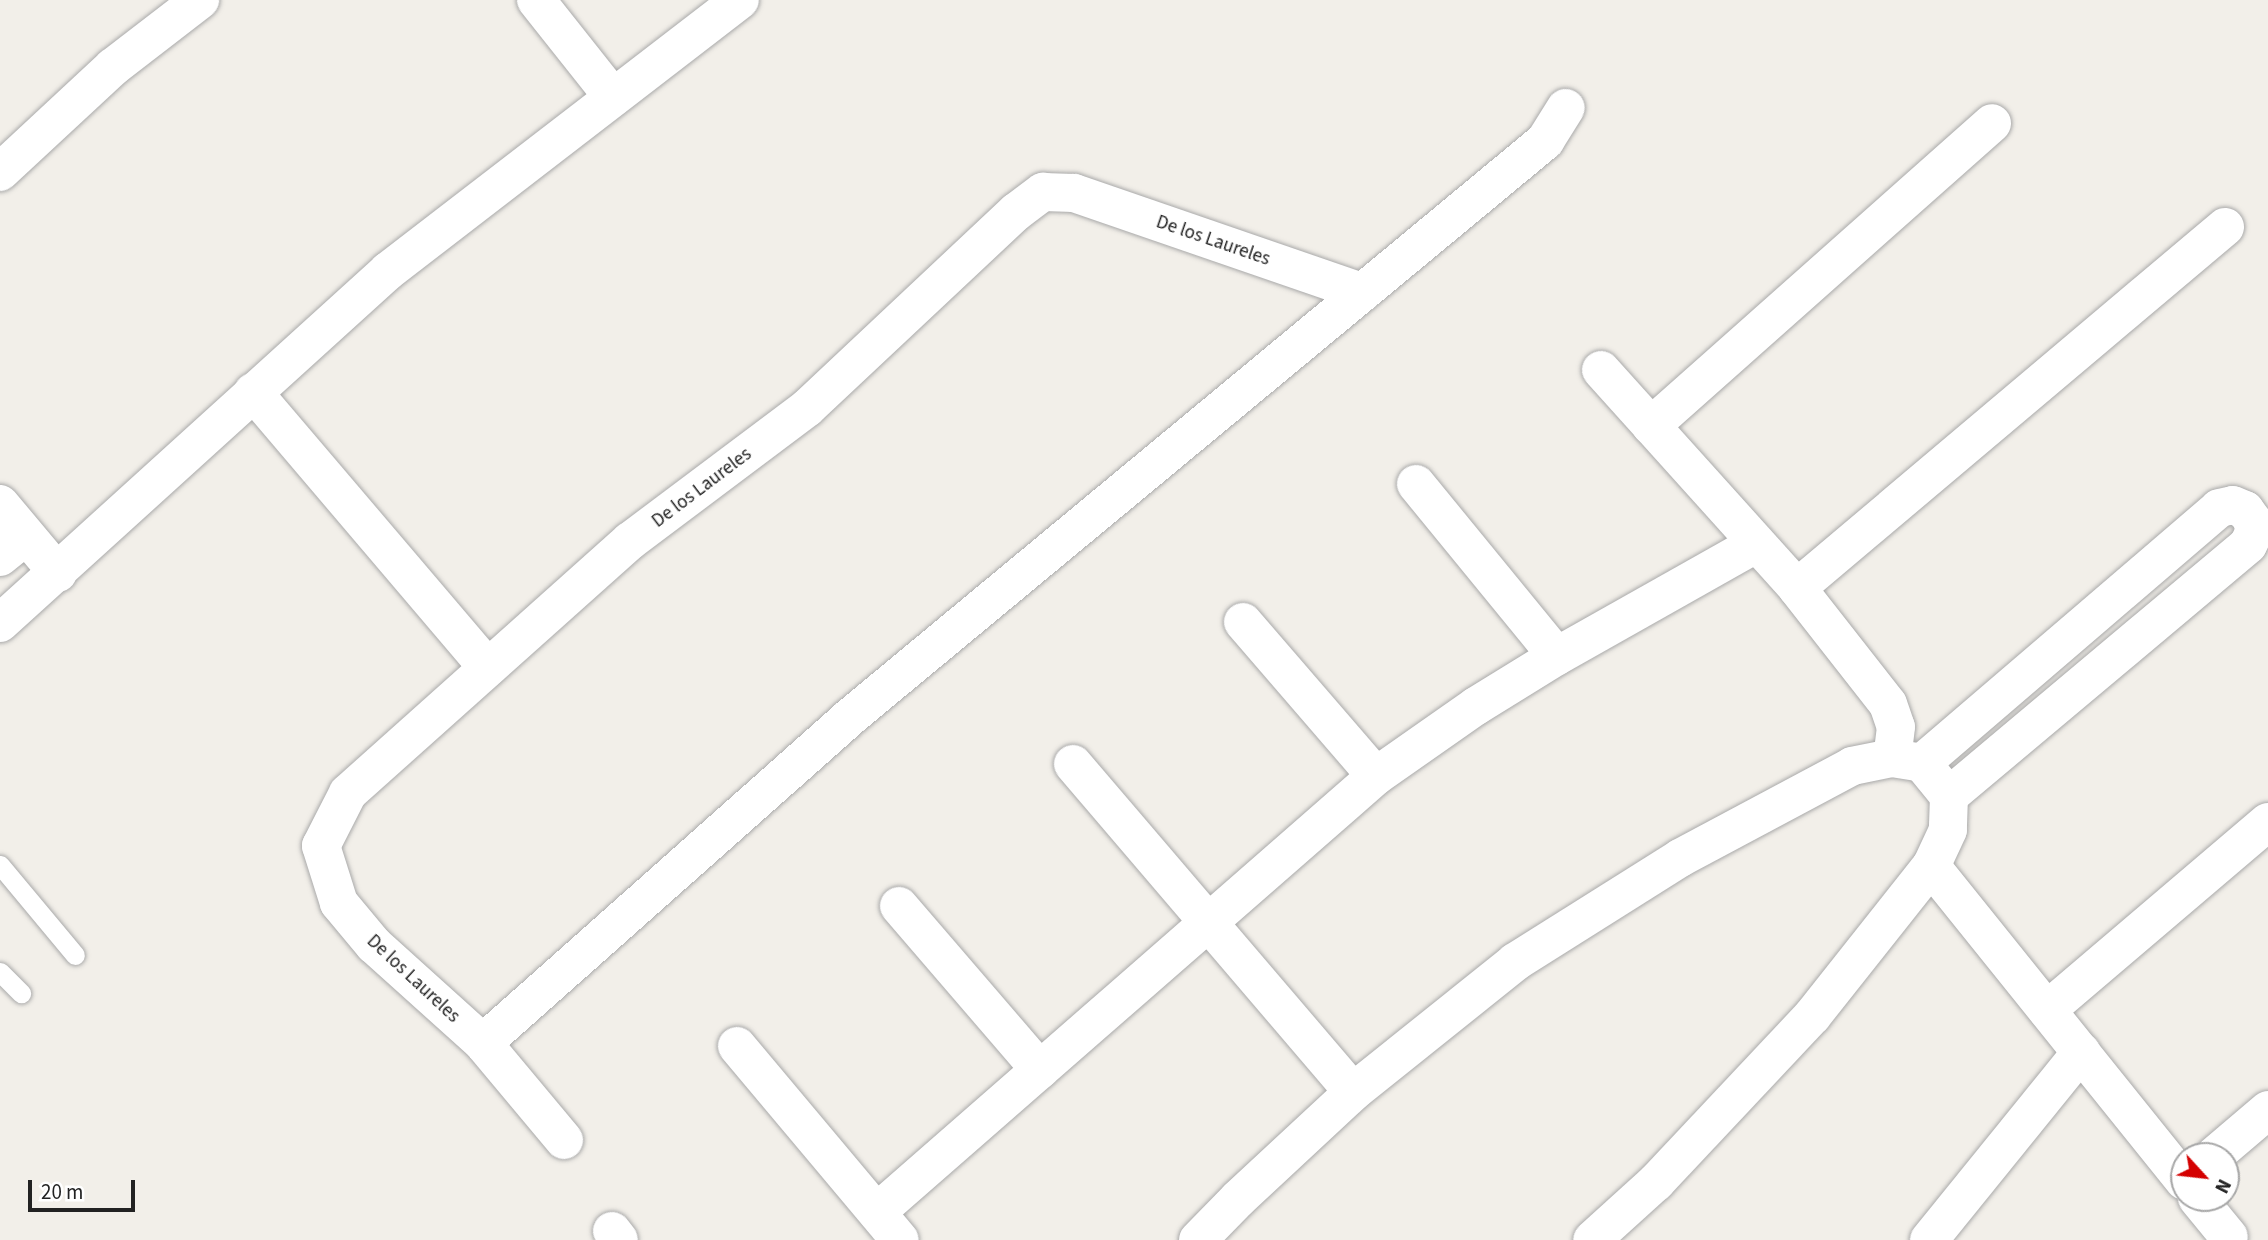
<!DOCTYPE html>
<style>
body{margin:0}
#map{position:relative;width:2268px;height:1240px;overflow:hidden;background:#f2efe9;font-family:"Source Sans 3",sans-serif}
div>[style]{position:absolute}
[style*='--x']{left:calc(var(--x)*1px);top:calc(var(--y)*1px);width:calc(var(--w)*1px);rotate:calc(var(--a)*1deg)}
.roads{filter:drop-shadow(0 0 2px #a9a9a9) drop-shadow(0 0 2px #a9a9a9)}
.service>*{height:19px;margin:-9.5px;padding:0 9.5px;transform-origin:9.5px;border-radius:9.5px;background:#fff}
.minor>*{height:38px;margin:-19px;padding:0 19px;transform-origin:19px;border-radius:19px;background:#fff}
span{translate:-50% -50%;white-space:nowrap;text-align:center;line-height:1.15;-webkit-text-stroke:5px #fff;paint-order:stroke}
.street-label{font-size:19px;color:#222}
.north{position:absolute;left:2170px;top:1142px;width:70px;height:70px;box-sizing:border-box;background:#fff;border:2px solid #a7a7a7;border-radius:50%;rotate:117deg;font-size:19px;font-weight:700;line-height:28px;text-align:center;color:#222}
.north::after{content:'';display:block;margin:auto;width:24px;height:32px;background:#d40000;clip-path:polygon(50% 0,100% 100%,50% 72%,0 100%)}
.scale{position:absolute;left:28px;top:1180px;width:107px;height:32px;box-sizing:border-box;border:4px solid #222;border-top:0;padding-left:9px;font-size:21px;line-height:24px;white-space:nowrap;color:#222;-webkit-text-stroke:5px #fff;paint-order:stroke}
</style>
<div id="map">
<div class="roads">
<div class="service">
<div style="--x:0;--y:865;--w:117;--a:50.2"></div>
<div style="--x:0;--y:972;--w:30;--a:45"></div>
</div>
<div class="minor">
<div style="--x:536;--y:0;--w:124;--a:51.6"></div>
<div style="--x:0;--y:172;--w:154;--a:-42.9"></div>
<div style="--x:113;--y:67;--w:110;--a:-37.6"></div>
<div style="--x:1601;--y:370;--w:293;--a:48"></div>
<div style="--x:1797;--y:588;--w:147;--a:51.9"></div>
<div style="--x:1888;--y:704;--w:24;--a:71"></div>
<div style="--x:1896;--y:727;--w:31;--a:97"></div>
<div style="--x:253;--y:392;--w:362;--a:49.6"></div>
<div style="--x:1651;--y:426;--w:456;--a:-41.6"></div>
<div style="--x:1416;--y:484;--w:222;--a:50.7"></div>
<div style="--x:0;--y:504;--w:90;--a:50"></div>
<div style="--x:0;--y:557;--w:33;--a:-39"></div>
<div style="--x:1797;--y:588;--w:560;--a:-40.15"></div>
<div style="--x:1243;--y:622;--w:203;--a:49.2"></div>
<div style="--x:0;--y:623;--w:524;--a:-42.21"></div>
<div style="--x:388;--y:271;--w:444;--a:-37.6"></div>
<div style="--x:1922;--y:763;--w:391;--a:-40.6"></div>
<div style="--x:2219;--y:508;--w:14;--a:-12"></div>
<div style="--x:2233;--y:505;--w:13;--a:23"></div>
<div style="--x:2245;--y:510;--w:14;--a:54"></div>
<div style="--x:2253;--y:521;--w:12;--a:85"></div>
<div style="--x:2254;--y:533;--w:13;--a:117"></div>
<div style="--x:2248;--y:545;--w:390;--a:140"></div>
<div style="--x:1073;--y:764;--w:431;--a:49.5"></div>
<div style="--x:1931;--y:866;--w:404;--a:51.2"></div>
<div style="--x:899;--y:906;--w:216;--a:49.3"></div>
<div style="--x:2047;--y:1010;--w:290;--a:-40.4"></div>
<div style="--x:483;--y:1043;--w:491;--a:-41.6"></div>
<div style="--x:850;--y:717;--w:903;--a:-39.65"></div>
<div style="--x:1545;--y:141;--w:39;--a:-58"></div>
<div style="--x:737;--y:1046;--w:253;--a:50"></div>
<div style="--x:564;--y:1140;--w:126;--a:-129.9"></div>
<div style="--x:483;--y:1043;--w:147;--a:-138"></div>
<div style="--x:374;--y:945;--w:55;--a:-129.8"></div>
<div style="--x:339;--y:903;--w:60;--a:-107.5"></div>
<div style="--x:321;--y:846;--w:59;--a:-63"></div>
<div style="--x:348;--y:793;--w:378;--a:-41.8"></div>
<div style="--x:630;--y:541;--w:221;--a:-36.9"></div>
<div style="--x:807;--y:408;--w:287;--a:-43.2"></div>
<div style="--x:1016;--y:212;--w:34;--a:-37"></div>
<div style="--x:1043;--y:192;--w:31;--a:2"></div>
<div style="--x:1074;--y:193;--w:305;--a:19"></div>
<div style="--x:2214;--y:1156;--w:71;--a:-40.4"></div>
<div style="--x:2197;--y:1198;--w:50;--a:50.6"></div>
<div style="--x:877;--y:1212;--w:663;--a:-41.15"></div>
<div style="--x:1376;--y:776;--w:122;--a:-35"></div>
<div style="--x:1476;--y:706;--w:95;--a:-31.7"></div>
<div style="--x:1557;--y:656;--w:228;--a:-29.4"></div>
<div style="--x:612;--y:1231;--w:11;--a:52"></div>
<div style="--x:1198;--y:1240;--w:57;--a:-45.7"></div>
<div style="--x:1238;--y:1199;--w:157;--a:-42.9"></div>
<div style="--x:1353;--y:1092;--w:208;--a:-38.7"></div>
<div style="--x:1515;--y:962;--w:195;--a:-32.2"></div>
<div style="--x:1680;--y:858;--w:195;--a:-28.1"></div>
<div style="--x:1852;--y:766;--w:41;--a:-11.3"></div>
<div style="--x:1892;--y:758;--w:30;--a:9"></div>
<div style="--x:1922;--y:763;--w:43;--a:50.7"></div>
<div style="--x:1949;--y:796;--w:34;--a:92"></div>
<div style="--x:1948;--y:830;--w:40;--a:115"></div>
<div style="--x:1931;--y:866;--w:191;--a:128.4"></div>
<div style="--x:1812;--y:1016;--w:228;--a:133.2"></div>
<div style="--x:1656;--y:1182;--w:86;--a:137.8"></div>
<div style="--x:1929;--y:1240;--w:242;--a:-51"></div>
</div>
</div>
<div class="street-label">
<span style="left:1213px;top:241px;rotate:19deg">De los Laureles</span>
<span style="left:702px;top:488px;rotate:-37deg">De los Laureles</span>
<span style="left:413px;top:979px;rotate:43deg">De los Laureles</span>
</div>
<div class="north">N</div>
<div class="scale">20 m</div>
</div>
